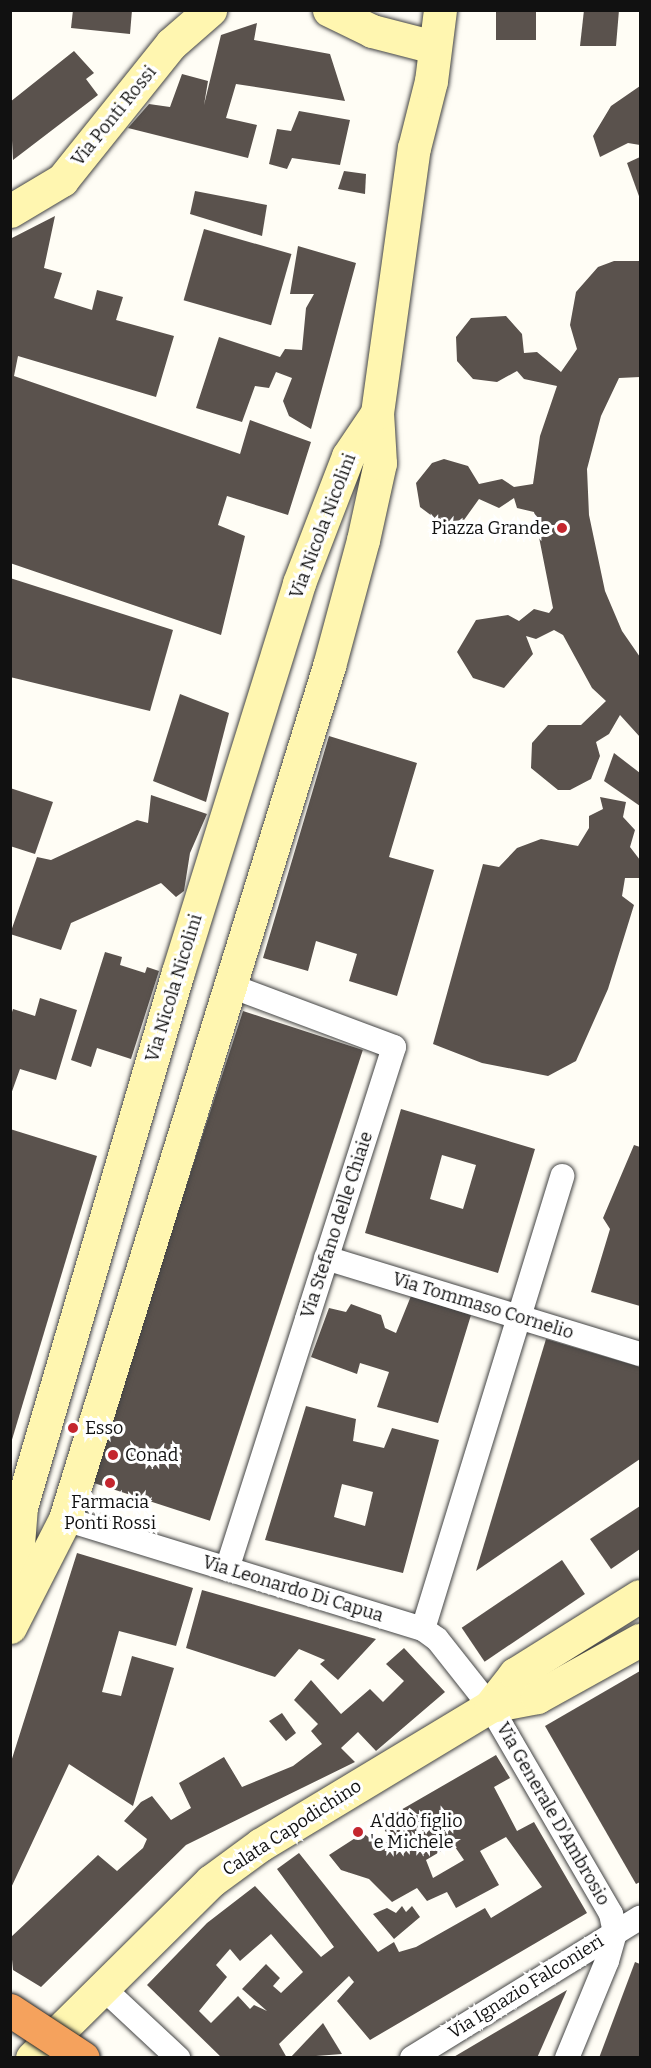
<!DOCTYPE html>
<meta charset="utf-8">
<style>
body{margin:0}
#map{position:relative;width:651px;height:2068px;overflow:hidden;background:#fffdf5;font-family:Bitter,serif}
div>[style]{position:absolute}
[style*='--x']{left:calc(var(--x)*1px);top:calc(var(--y)*1px);width:calc(var(--w)*1px);rotate:calc(var(--a)*1deg)}
.building>*{inset:0;background:#5a524d;transform-origin:0 0}
.roads{filter:drop-shadow(0 0 2px #444) drop-shadow(0 0 2px #444)}
.street>*{height:24px;margin:-12px;padding:0 12px;transform-origin:12px;border-radius:12px;background:#fff}
.secondary>*{height:33px;margin:-16.5px;padding:0 16.5px;transform-origin:16.5px;border-radius:16.5px;background:#fff6b0}
.bridges{filter:drop-shadow(0 0 2px #222) drop-shadow(0 0 2px #222)}
.highway-bridge>*{height:33px;margin:-16.5px;padding:0 16.5px;transform-origin:16.5px;border-radius:16.5px;background:#f5a25d}
.dots>*{width:16px;height:16px;translate:-50% -50%;box-sizing:border-box;border:3px solid #fff;border-radius:50%}
span{translate:-50% -50%;white-space:nowrap;text-align:center;line-height:1.15;-webkit-text-stroke:6px #fff;paint-order:stroke}
.street-label{font-size:18px;color:#111}
.poi-label{font-size:18px;color:#111}
.right{translate:-100% -50%;text-align:right}
.left{translate:0 -50%;text-align:left}
.frame{position:absolute;inset:0;border:12px solid #111;pointer-events:none}
</style>
<div id="map">
<div class="building">
<div style="clip-path:polygon(73px 10px,132px 10px,130px 34px,71px 28px)"></div>
<div style="left:496px;top:10px;width:40px;height:30px"></div>
<div style="clip-path:polygon(584px 10px,619px 10px,616px 46px,580px 46px)"></div>
<div style="clip-path:polygon(257px 23px,254px 40px,330px 54px,345px 101px,236px 84px,226px 118px,257px 125px,248px 158px,128px 128px,149px 104px,170px 107px,182px 74px,208px 81px,204px 105px,221px 35px)"></div>
<div style="clip-path:polygon(74px 51px,94px 73px,86px 79px,98px 95px,13px 160px,10px 102px)"></div>
<div style="clip-path:polygon(640px 86px,640px 145px,628px 143px,600px 157px,593px 136px,611px 106px)"></div>
<div style="clip-path:polygon(299px 111px,350px 120px,340px 165px,292px 158px,287px 169px,269px 164px,277px 129px,291px 131px)"></div>
<div style="clip-path:polygon(640px 157px,640px 199px,627px 163px)"></div>
<div style="clip-path:polygon(344px 171px,366px 174px,365px 194px,338px 189px)"></div>
<div style="clip-path:polygon(195px 191px,267px 205px,262px 236px,190px 214px)"></div>
<div style="clip-path:polygon(55px 216px,44px 268px,62px 273px,54px 298px,92px 310px,97px 290px,123px 297px,116px 320px,174px 336px,156px 397px,18px 356px,14px 376px,240px 454px,250px 420px,311px 442px,288px 515px,227px 496px,218px 525px,245px 536px,221px 635px,10px 563px,10px 239px)"></div>
<div style="left:204px;top:229px;width:91px;height:74px;rotate:16deg"></div>
<div style="clip-path:polygon(298px 246px,356px 263px,311px 429px,289px 416px,283px 401px,292px 378px,276px 372px,269px 388px,255px 386px,242px 422px,196px 408px,219px 337px,280px 357px,285px 349px,302px 350px,306px 308px,314px 294px,290px 294px)"></div>
<div style="clip-path:polygon(614px 261px,640px 261px,640px 377px,619px 378px,601px 416px,587px 469px,589px 515px,605px 591px,622px 631px,640px 657px,640px 737px,620px 715px,609px 734px,596px 742px,600px 756px,591px 779px,570px 790px,558px 790px,531px 768px,532px 743px,548px 725px,581px 725px,606px 701px,592px 688px,563px 635px,554px 630px,536px 639px,526px 636px,533px 654px,504px 688px,473px 678px,457px 652px,476px 620px,508px 615px,519px 621px,534px 609px,549px 613px,553px 608px,534px 512px,517px 508px,514px 498px,499px 508px,479px 499px,464px 520px,440px 522px,420px 507px,416px 483px,432px 463px,444px 459px,468px 466px,479px 484px,502px 479px,514px 487px,533px 484px,540px 436px,557px 386px,524px 379px,517px 371px,497px 382px,473px 379px,457px 361px,456px 337px,471px 318px,506px 316px,522px 334px,524px 353px,537px 352px,561px 372px,577px 349px,570px 325px,576px 292px,598px 267px)"></div>
<div style="clip-path:polygon(10px 578px,173px 630px,150px 711px,10px 677px)"></div>
<div style="clip-path:polygon(180px 694px,229px 713px,206px 802px,153px 781px)"></div>
<div style="clip-path:polygon(329px 736px,417px 763px,389px 857px,434px 870px,397px 996px,349px 981px,357px 954px,316px 941px,308px 971px,263px 958px)"></div>
<div style="clip-path:polygon(614px 753px,640px 773px,640px 806px,604px 781px)"></div>
<div style="clip-path:polygon(10px 788px,53px 802px,35px 854px,10px 846px)"></div>
<div style="clip-path:polygon(151px 795px,207px 814px,190px 853px,184px 891px,176px 897px,161px 883px,71px 923px,61px 950px,10px 934px,37px 857px,51px 860px,137px 820px,148px 823px)"></div>
<div style="clip-path:polygon(600px 797px,626px 802px,623px 817px,635px 830px,630px 847px,640px 860px,640px 878px,625px 878px,622px 896px,634px 905px,608px 989px,576px 1061px,548px 1076px,482px 1063px,433px 1044px,483px 864px,499px 867px,517px 848px,541px 839px,578px 846px,589px 828px,589px 816px,603px 809px)"></div>
<div style="clip-path:polygon(105px 952px,122px 957px,120px 965px,145px 973px,147px 967px,159px 971px,131px 1059px,97px 1048px,91px 1067px,71px 1060px)"></div>
<div style="clip-path:polygon(40px 998px,77px 1010px,56px 1080px,20px 1069px,10px 1097px,10px 1018px,13px 1009px,35px 1016px)"></div>
<div style="left:243px;top:1011px;width:126px;height:495px;rotate:18deg"></div>
<div style="clip-path:polygon(evenodd,401px 1109px,535px 1149px,498px 1273px,365px 1233px,401px 1109px,442px 1155px,476px 1165px,463px 1209px,430px 1199px,442px 1155px)"></div>
<div style="clip-path:polygon(10px 1129px,97px 1156px,11px 1443px,10px 1443px)"></div>
<div style="clip-path:polygon(634px 1145px,640px 1147px,640px 1306px,591px 1292px,610px 1229px,603px 1218px)"></div>
<div style="clip-path:polygon(411px 1296px,471px 1315px,438px 1423px,377px 1407px,389px 1372px,360px 1363px,357px 1374px,311px 1357px,329px 1308px,346px 1312px,351px 1304px,381px 1315px,385px 1328px,396px 1333px)"></div>
<div style="clip-path:polygon(546px 1339px,640px 1367px,640px 1459px,476px 1571px)"></div>
<div style="clip-path:polygon(evenodd,306px 1406px,356px 1419px,353px 1441px,384px 1448px,392px 1428px,439px 1440px,403px 1573px,265px 1540px,306px 1406px,342px 1484px,373px 1492px,365px 1526px,334px 1517px,342px 1484px)"></div>
<div style="clip-path:polygon(640px 1506px,640px 1549px,611px 1569px,590px 1539px)"></div>
<div style="clip-path:polygon(77px 1553px,193px 1588px,176px 1646px,119px 1631px,102px 1692px,121px 1696px,132px 1656px,174px 1668px,133px 1806px,69px 1764px,10px 1890px,10px 1765px)"></div>
<div style="left:562px;top:1560px;width:41px;height:121px;rotate:56deg"></div>
<div style="clip-path:polygon(202px 1590px,376px 1639px,338px 1680px,320px 1664px,325px 1660px,299px 1649px,275px 1677px,186px 1648px)"></div>
<div style="clip-path:polygon(404px 1648px,445px 1692px,376px 1751px,358px 1732px,341px 1748px,355px 1762px,186px 1845px,41px 1987px,13px 1970px,10px 1938px,98px 1855px,117px 1871px,143px 1848px,147px 1839px,124px 1821px,141px 1802px,152px 1796px,171px 1820px,191px 1808px,179px 1783px,224px 1757px,242px 1787px,293px 1766px,322px 1744px,311px 1731px,318px 1724px,294px 1700px,311px 1680px,341px 1714px,370px 1689px,383px 1702px,404px 1681px,386px 1664px)"></div>
<div style="clip-path:polygon(640px 1671px,640px 1882px,636px 1884px,545px 1726px)"></div>
<div style="clip-path:polygon(282px 1713px,296px 1733px,286px 1741px,269px 1721px)"></div>
<div style="clip-path:polygon(evenodd,496px 1755px,510px 1778px,494px 1787px,517px 1831px,534px 1822px,587px 1913px,370px 2040px,337px 2001px,354px 1982px,349px 1976px,279px 2044px,287px 2058px,222px 2058px,147px 1985px,207px 1923px,255px 1886px,321px 1957px,334px 1947px,277px 1869px,299px 1853px,378px 1952px,394px 1942px,399px 1952px,416px 1947px,485px 1908px,491px 1918px,542px 1887px,506px 1837px,480px 1851px,499px 1885px,456px 1908px,447px 1892px,427px 1901px,417px 1888px,392px 1902px,369px 1879px,341px 1870px,329px 1855px,363px 1833px,380px 1846px,390px 1839px,380px 1822px,496px 1755px,453px 1844px,464px 1860px,433px 1878px,426px 1860px,453px 1844px,496px 1755px,271px 1934px,303px 1972px,281px 1993px,273px 1986px,280px 1978px,266px 1964px,242px 1989px,267px 2011px,254px 2005px,250px 2009px,238px 1996px,211px 2023px,199px 2011px,227px 1977px,216px 1965px,230px 1949px,240px 1961px,271px 1934px)"></div>
<div style="clip-path:polygon(402px 1906px,406px 1912px,412px 1906px,420px 1917px,394px 1939px,373px 1914px,387px 1908px,396px 1913px)"></div>
<div style="clip-path:polygon(635px 1962px,640px 1964px,640px 2058px,599px 2058px)"></div>
<div style="clip-path:polygon(567px 1990px,537px 2058px,452px 2058px)"></div>
<div style="clip-path:polygon(323px 2023px,342px 2054px,290px 2058px)"></div>
</div>
<div class="roads">
<div class="street">
<div style="--x:326;--y:1258;--w:328;--a:17"></div>
<div style="--x:65;--y:1519;--w:375;--a:17.1"></div>
<div style="--x:423;--y:1629;--w:17;--a:36"></div>
<div style="--x:437;--y:1639;--w:85;--a:51.7"></div>
<div style="--x:490;--y:1706;--w:241;--a:59.8"></div>
<div style="--x:611;--y:1914;--w:19;--a:78"></div>
<div style="--x:615;--y:1933;--w:29;--a:106"></div>
<div style="--x:607;--y:1961;--w:105;--a:112.4"></div>
<div style="--x:227;--y:1569;--w:548;--a:-72.26"></div>
<div style="--x:394;--y:1047;--w:174;--a:-159.5"></div>
<div style="--x:423;--y:1629;--w:474;--a:-72.9"></div>
<div style="--x:103;--y:1988;--w:103;--a:43"></div>
<div style="--x:412;--y:2058;--w:268;--a:-31.6"></div>
</div>
<div class="secondary">
<div style="--x:329;--y:10;--w:48;--a:26"></div>
<div style="--x:372;--y:31;--w:64;--a:14.5"></div>
<div style="--x:10;--y:211;--w:61;--a:-30.8"></div>
<div style="--x:62;--y:180;--w:174;--a:-51.3"></div>
<div style="--x:171;--y:44;--w:52;--a:-41.1"></div>
<div style="--x:13;--y:1608;--w:101;--a:-85.5"></div>
<div style="--x:21;--y:1507;--w:558;--a:-73.65"></div>
<div style="--x:178;--y:972;--w:407;--a:-72.7"></div>
<div style="--x:299;--y:583;--w:136;--a:-68.9"></div>
<div style="--x:348;--y:456;--w:52;--a:-56"></div>
<div style="--x:10;--y:1627;--w:121;--a:-63"></div>
<div style="--x:65;--y:1519;--w:893;--a:-72.8"></div>
<div style="--x:329;--y:666;--w:131;--a:-74.9"></div>
<div style="--x:363;--y:540;--w:79;--a:-77.6"></div>
<div style="--x:380;--y:463;--w:50;--a:-93.4"></div>
<div style="--x:377;--y:413;--w:268;--a:-82.1"></div>
<div style="--x:414;--y:148;--w:69;--a:-75.8"></div>
<div style="--x:431;--y:81;--w:72;--a:-82.8"></div>
<div style="--x:490;--y:1706;--w:41;--a:-52"></div>
<div style="--x:515;--y:1674;--w:147;--a:-32"></div>
<div style="--x:32;--y:2058;--w:252;--a:-44.7"></div>
<div style="--x:211;--y:1881;--w:61;--a:-36.3"></div>
<div style="--x:260;--y:1845;--w:269;--a:-31.1"></div>
<div style="--x:490;--y:1706;--w:48;--a:-10.8"></div>
<div style="--x:537;--y:1697;--w:118;--a:-29"></div>
</div>
</div>
<div class="bridges">
<div class="highway-bridge">
<div style="--x:10;--y:2010;--w:87;--a:33.3"></div>
</div>
</div>
<div class="dots">
<div style="left:562px;top:528px;background:#c4262e"></div>
<div style="left:73px;top:1428px;background:#c4262e"></div>
<div style="left:113px;top:1455px;background:#c4262e"></div>
<div style="left:110px;top:1483px;background:#c4262e"></div>
<div style="left:358px;top:1832px;background:#c4262e"></div>
</div>
<div class="street-label">
<span style="left:114px;top:116px;rotate:-51deg">Via Ponti Rossi</span>
<span style="left:323px;top:526px;rotate:-69deg">Via Nicola Nicolini</span>
<span style="left:174px;top:988px;rotate:-73deg">Via Nicola Nicolini</span>
<span style="left:337px;top:1225px;rotate:-72deg">Via Stefano delle Chiaie</span>
<span style="left:483px;top:1306px;rotate:17deg">Via Tommaso Cornelio</span>
<span style="left:293px;top:1589px;rotate:17deg">Via Leonardo Di Capua</span>
<span style="left:553px;top:1814px;rotate:60deg">Via Generale D'Ambrosio</span>
<span style="left:292px;top:1828px;rotate:-33deg">Calata Capodichino</span>
<span style="left:526px;top:1987px;rotate:-32deg">Via Ignazio Falconieri</span>
</div>
<div class="poi-label">
<span class="right" style="left:550px;top:528px">Piazza Grande</span>
<span class="left" style="left:85px;top:1428px">Esso</span>
<span class="left" style="left:125px;top:1455px">Conad</span>
<span style="left:110px;top:1513px">Farmacia<br>Ponti Rossi</span>
<span class="left" style="left:370px;top:1832px">A'ddò figlio<br>'e Michele</span>
</div>
<div class="frame"></div>
</div>
